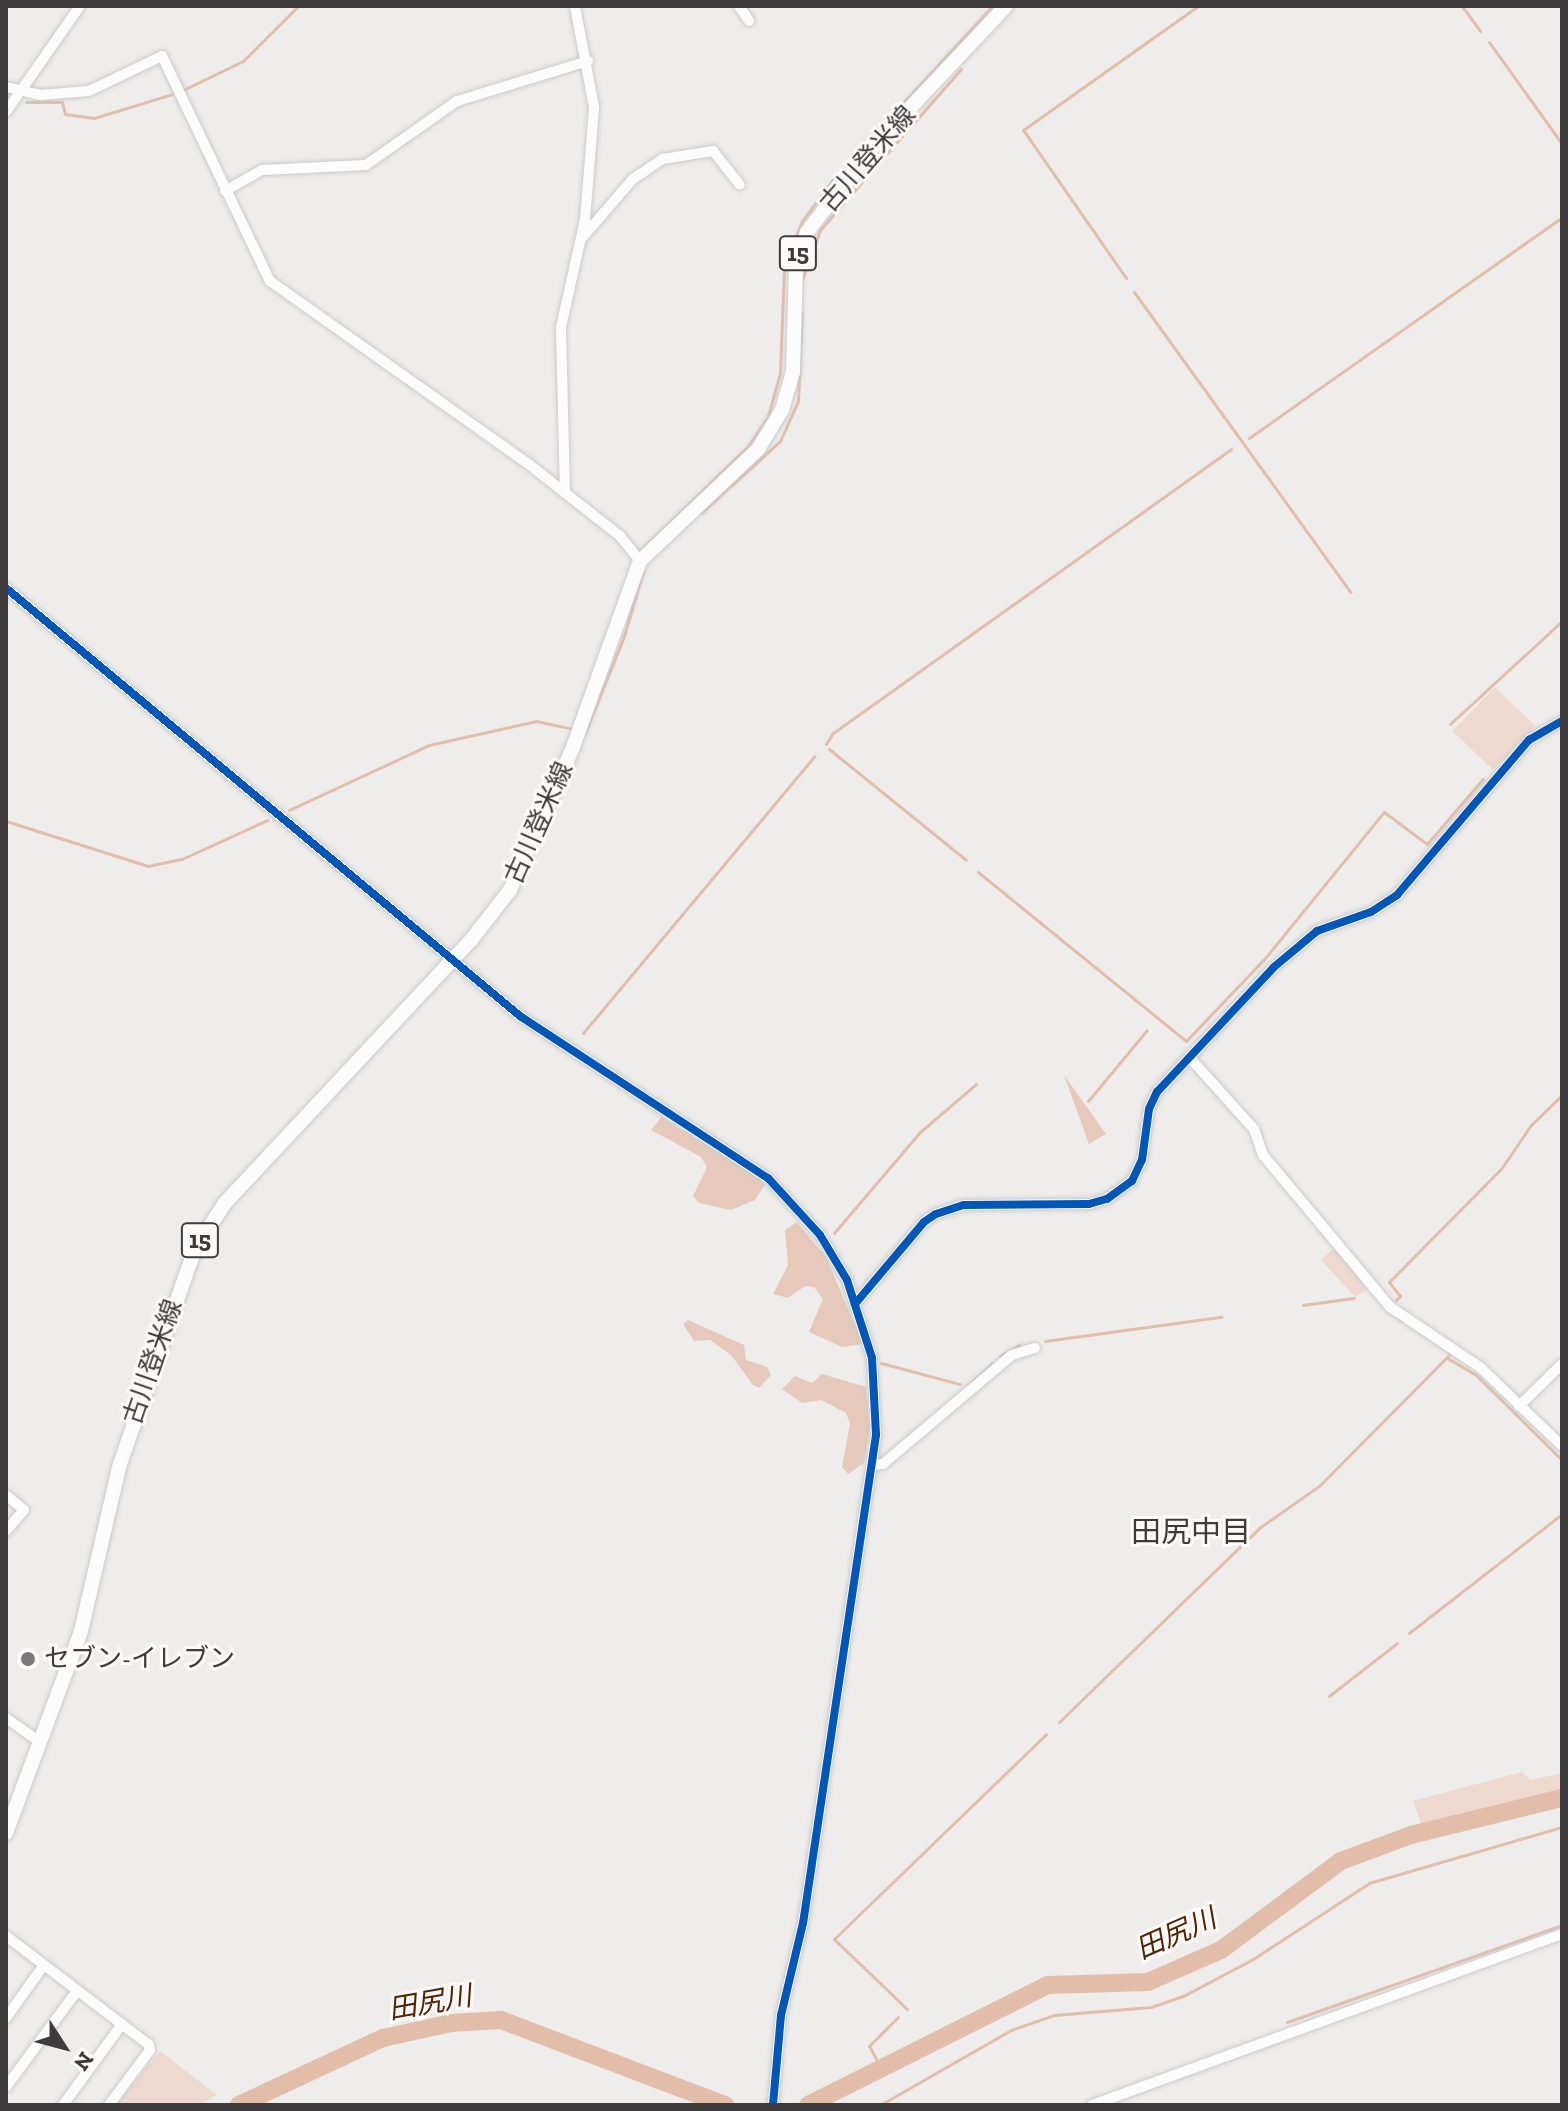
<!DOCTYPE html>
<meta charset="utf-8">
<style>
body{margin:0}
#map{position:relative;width:1568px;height:2111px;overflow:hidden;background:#efedec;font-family:"Zilla Slab","Noto Sans JP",serif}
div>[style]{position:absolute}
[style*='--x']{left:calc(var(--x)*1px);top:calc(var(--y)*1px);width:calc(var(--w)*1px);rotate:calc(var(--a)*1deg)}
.green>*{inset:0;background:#eed9ce;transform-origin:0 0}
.forest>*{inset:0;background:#e6c9ba}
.stream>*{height:3px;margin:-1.5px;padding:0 1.5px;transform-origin:1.5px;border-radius:1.5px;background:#e2bdaa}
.river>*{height:18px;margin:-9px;padding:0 9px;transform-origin:9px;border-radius:9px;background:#e2bdaa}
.roads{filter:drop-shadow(0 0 2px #cbcac9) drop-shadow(0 0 2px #cbcac9)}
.minor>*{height:10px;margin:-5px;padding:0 5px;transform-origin:5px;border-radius:5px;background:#fdfcfc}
.major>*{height:14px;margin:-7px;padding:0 7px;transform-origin:7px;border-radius:7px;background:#fdfcfc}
.cycleway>*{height:8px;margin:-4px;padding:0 4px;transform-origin:4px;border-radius:4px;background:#0057b8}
.dots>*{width:22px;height:22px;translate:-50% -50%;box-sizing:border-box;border:4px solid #fefaf8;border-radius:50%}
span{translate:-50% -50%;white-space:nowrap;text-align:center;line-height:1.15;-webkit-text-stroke:6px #fefaf8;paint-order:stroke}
.shield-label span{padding:2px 6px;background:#fefaf8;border:2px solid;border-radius:6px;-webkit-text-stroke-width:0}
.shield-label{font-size:24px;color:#3d3b3b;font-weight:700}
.street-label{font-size:26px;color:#3d3b3b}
.poi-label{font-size:26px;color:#3d3b3b}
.left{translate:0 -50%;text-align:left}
.water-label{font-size:28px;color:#522204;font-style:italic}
.quarter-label{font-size:30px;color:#3d3b3b}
.frame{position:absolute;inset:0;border:8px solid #3d3b3b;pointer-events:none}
.north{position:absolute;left:24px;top:2007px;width:80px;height:80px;-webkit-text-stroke:6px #fefaf8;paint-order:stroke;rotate:126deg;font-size:22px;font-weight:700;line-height:32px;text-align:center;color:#3d3b3b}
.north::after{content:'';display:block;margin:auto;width:28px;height:36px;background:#3d3b3b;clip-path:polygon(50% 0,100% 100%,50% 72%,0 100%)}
</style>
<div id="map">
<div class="green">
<div style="left:1495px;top:687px;width:56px;height:61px;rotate:44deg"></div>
<div style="clip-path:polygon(1337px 1245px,1366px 1290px,1355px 1297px,1321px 1260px)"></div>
<div style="clip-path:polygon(1521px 1772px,1531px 1780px,1562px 1773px,1562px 1792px,1422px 1827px,1413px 1801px)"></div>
<div style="clip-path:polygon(160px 2051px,217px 2095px,199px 2105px,116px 2105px)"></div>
</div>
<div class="forest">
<div style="clip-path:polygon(1064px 1075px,1106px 1134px,1089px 1144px)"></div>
<div style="clip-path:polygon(661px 1117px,757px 1176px,765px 1185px,755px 1200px,731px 1210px,699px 1203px,693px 1196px,707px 1167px,701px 1157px,651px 1130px)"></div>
<div style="clip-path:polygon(797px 1222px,826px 1257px,863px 1344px,842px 1347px,809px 1332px,823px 1299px,814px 1287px,805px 1286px,788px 1298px,773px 1294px,788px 1265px,785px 1230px)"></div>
<div style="clip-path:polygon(688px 1320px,744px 1345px,746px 1360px,767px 1367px,771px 1375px,759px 1388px,753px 1385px,731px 1355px,710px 1340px,694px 1341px,683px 1324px)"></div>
<div style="clip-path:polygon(822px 1374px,866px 1387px,870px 1427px,864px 1463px,848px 1474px,842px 1467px,850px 1424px,846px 1413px,821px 1400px,802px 1403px,782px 1389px,795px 1376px,812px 1383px)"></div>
</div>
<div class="stream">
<div style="--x:1462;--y:6;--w:31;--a:54"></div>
<div style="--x:1489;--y:42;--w:125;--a:54.4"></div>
<div style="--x:183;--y:90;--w:67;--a:-25.8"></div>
<div style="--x:243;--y:61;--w:78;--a:-45"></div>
<div style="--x:26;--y:102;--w:36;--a:0"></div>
<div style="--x:62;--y:102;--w:12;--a:76"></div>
<div style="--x:65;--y:114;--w:29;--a:8"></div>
<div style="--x:94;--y:118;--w:86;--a:-17"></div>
<div style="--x:1126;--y:278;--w:180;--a:-124.8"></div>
<div style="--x:1023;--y:130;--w:214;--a:-35.3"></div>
<div style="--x:802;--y:280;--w:53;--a:-70.2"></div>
<div style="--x:820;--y:230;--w:214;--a:-48.8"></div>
<div style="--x:1134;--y:292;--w:370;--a:54.2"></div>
<div style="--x:1249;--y:438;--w:383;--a:-35.2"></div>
<div style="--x:701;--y:513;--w:107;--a:-42.3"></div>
<div style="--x:780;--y:441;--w:44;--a:-65.8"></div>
<div style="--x:798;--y:401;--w:89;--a:-87.4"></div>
<div style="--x:640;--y:551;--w:151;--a:-44.2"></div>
<div style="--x:748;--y:446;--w:36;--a:-56"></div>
<div style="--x:768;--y:416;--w:45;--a:-74.4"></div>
<div style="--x:780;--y:373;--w:105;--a:-87.8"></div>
<div style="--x:784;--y:268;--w:50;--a:-69"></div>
<div style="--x:802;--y:221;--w:54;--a:-53.3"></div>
<div style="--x:834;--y:178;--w:234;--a:-47.4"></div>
<div style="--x:1450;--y:724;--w:152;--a:-42.6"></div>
<div style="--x:585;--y:733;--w:105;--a:-68.1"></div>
<div style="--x:624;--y:636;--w:68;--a:-73.7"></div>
<div style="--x:826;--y:744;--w:13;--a:-58"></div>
<div style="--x:833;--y:733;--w:489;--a:-35.5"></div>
<div style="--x:829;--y:749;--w:176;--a:39"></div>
<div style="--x:289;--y:810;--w:154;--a:-24.9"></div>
<div style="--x:429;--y:745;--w:110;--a:-12.6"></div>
<div style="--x:536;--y:721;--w:39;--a:12"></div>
<div style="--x:6;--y:821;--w:149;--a:17.6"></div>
<div style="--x:148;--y:866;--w:35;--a:-12"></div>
<div style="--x:182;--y:859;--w:94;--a:-24.6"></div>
<div style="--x:978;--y:872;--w:268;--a:39.1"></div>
<div style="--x:1186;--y:1041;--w:116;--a:-46.4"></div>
<div style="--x:1266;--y:957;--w:187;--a:-50.9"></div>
<div style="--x:1384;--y:812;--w:54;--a:36.7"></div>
<div style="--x:1427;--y:844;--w:86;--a:-49.3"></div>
<div style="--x:583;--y:1033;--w:361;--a:-50.1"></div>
<div style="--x:1088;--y:1101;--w:92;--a:-50.3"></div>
<div style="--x:834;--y:1233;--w:133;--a:-49.6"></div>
<div style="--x:920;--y:1132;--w:74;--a:-40.6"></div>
<div style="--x:1396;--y:1300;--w:6;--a:-45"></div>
<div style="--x:1400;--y:1296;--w:18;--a:-128"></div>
<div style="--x:1389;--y:1282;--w:159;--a:-45.3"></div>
<div style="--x:1501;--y:1169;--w:53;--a:-55.7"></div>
<div style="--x:1531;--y:1125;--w:43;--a:-44.1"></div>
<div style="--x:1303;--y:1305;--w:51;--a:-7.8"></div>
<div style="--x:1392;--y:1311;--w:14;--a:45"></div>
<div style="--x:1045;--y:1341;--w:178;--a:-7.8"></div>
<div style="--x:1000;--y:1356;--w:22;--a:-30"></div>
<div style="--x:1447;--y:1358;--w:34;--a:30"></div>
<div style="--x:1476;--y:1375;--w:121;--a:44.7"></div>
<div style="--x:881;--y:1363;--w:82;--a:14.9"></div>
<div style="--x:969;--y:1384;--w:31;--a:-42"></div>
<div style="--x:1409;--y:1633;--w:194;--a:-37.9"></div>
<div style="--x:1329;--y:1696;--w:86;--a:-37.9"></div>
<div style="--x:1059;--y:1722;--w:279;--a:-44.1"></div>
<div style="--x:1259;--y:1528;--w:73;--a:-35"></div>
<div style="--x:1319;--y:1486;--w:187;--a:-45.2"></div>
<div style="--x:907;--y:2009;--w:101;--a:-136.2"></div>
<div style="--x:834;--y:1939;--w:295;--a:-44"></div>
<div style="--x:1287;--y:2022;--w:292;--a:-19.4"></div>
<div style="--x:882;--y:2070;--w:27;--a:-118"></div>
<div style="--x:869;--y:2046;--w:41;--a:-45"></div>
<div style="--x:880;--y:2105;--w:151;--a:-29.8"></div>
<div style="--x:1011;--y:2030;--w:46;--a:-19.2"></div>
<div style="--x:1054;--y:2015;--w:97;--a:-4.7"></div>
<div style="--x:1151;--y:2007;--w:36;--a:-19"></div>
<div style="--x:1185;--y:1995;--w:77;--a:-27.9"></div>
<div style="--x:1253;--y:1959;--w:139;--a:-33.2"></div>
<div style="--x:1369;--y:1883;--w:201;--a:-16.2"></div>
</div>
<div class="river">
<div style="--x:239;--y:2105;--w:159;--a:-25"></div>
<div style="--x:383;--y:2038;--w:70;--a:-12.4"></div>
<div style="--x:451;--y:2023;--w:50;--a:-3.4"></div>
<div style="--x:501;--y:2020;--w:240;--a:20.8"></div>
<div style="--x:808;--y:2105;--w:268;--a:-26.6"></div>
<div style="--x:1048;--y:1985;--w:100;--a:-1.7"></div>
<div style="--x:1148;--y:1982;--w:80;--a:-23.7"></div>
<div style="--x:1221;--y:1950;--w:149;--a:-36.6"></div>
<div style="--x:1341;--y:1861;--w:75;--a:-20.4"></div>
<div style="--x:1411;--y:1835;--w:155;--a:-13.8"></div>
</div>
<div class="roads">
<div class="minor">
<div style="--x:739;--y:6;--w:18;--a:56"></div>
<div style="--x:6;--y:87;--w:35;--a:13"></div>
<div style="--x:40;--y:95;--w:49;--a:-4.7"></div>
<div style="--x:89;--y:91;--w:81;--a:-25.6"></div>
<div style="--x:162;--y:56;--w:250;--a:64.4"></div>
<div style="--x:270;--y:281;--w:314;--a:35.3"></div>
<div style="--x:526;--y:462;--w:120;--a:38.2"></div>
<div style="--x:620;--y:536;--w:32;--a:51"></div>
<div style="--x:6;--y:112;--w:129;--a:-55.1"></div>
<div style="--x:225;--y:191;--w:43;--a:-29.6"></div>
<div style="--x:262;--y:170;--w:104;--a:-2.8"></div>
<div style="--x:366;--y:165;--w:111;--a:-35.1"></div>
<div style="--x:457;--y:101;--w:137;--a:-17"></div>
<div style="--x:581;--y:239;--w:79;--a:-49.1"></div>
<div style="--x:633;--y:179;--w:36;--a:-34"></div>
<div style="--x:663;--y:159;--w:51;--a:-9.1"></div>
<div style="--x:713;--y:151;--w:43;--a:51.5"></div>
<div style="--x:565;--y:493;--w:166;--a:-91.4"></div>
<div style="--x:561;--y:327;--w:110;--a:-77.4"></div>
<div style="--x:585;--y:220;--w:113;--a:-85.4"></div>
<div style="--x:594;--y:107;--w:103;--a:-100.7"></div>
<div style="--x:6;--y:588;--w:669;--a:39.78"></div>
<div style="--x:520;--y:1016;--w:296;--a:33.2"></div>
<div style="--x:768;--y:1178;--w:77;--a:47.6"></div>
<div style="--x:820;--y:1235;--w:52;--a:59"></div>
<div style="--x:847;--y:1280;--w:82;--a:72.2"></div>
<div style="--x:872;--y:1358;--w:77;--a:87"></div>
<div style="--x:876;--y:1435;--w:493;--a:98.5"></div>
<div style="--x:803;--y:1923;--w:95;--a:103.4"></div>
<div style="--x:781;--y:2015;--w:90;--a:95.1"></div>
<div style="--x:1190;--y:1058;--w:96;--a:48"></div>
<div style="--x:1254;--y:1129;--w:28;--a:71"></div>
<div style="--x:1263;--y:1155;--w:198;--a:50.1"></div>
<div style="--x:1390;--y:1307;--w:110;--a:33.8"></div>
<div style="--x:1481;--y:1368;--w:112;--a:43.9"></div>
<div style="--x:855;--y:1304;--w:107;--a:-49.9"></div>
<div style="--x:924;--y:1222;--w:14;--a:-34"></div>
<div style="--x:936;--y:1214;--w:29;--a:-18"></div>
<div style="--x:964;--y:1205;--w:125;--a:-0.5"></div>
<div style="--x:1089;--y:1204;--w:19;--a:-16"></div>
<div style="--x:1107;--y:1199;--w:31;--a:-36"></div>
<div style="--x:1132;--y:1181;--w:23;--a:-65"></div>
<div style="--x:1142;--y:1160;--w:51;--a:-82.2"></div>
<div style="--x:1149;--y:1109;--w:19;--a:-65"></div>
<div style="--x:1157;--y:1092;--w:171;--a:-46.9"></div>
<div style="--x:1274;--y:967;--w:56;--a:-39.9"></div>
<div style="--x:1317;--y:931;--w:57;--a:-19.4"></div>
<div style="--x:1371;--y:912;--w:31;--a:-33"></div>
<div style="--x:1397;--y:895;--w:204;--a:-49.6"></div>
<div style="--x:1529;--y:740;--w:38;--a:-30"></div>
<div style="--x:1519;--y:1406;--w:60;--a:-44.3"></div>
<div style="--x:872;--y:1465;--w:11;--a:-5"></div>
<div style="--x:883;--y:1464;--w:169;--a:-40.2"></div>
<div style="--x:1012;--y:1355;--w:24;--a:-17"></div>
<div style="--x:6;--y:1495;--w:23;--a:40"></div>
<div style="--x:24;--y:1510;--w:28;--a:131"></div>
<div style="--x:6;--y:1718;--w:42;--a:35.2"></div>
<div style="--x:6;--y:1936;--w:180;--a:37.3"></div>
<div style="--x:149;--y:2045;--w:5;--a:79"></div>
<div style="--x:150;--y:2050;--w:69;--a:126.7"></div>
<div style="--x:6;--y:2018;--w:65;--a:-54.4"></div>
<div style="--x:6;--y:2087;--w:119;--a:-53.5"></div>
<div style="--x:63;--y:2105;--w:100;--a:-53.9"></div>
<div style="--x:1092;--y:2105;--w:500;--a:-19.99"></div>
</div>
<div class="major">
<div style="--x:6;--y:1833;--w:215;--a:-69.6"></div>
<div style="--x:81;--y:1631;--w:171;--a:-76.9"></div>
<div style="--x:120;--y:1464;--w:228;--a:-70.8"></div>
<div style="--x:195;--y:1249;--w:55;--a:-56.9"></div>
<div style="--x:225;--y:1203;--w:362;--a:-46.9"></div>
<div style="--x:472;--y:939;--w:62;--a:-52.2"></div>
<div style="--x:510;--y:890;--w:156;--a:-66.2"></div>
<div style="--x:573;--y:747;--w:198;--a:-70.2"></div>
<div style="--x:640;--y:561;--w:163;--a:-43.5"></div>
<div style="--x:758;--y:449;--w:46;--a:-58.4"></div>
<div style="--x:782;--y:410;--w:40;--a:-74"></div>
<div style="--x:793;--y:372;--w:106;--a:-88.4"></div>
<div style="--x:796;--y:266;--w:36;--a:-72"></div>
<div style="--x:807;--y:232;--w:112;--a:-51.9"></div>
<div style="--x:876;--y:144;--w:190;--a:-46.7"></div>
</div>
</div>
<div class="cycleway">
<div style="--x:6;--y:588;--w:669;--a:39.78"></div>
<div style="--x:520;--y:1016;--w:296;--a:33.2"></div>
<div style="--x:768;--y:1178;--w:77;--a:47.6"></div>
<div style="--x:820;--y:1235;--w:52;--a:59"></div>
<div style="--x:847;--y:1280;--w:82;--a:72.2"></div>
<div style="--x:872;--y:1358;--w:77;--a:87"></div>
<div style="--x:876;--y:1435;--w:493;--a:98.5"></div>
<div style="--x:803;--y:1923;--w:95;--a:103.4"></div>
<div style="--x:781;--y:2015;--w:90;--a:95.1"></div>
<div style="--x:855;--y:1304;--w:107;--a:-49.9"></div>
<div style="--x:924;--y:1222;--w:14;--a:-34"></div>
<div style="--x:936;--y:1214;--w:29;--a:-18"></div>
<div style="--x:964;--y:1205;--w:125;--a:-0.5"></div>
<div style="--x:1089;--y:1204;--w:19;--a:-16"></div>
<div style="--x:1107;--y:1199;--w:31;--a:-36"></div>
<div style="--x:1132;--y:1181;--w:23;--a:-65"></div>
<div style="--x:1142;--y:1160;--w:51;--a:-82.2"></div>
<div style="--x:1149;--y:1109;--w:19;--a:-65"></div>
<div style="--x:1157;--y:1092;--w:171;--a:-46.9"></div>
<div style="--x:1274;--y:967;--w:56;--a:-39.9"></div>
<div style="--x:1317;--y:931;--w:57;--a:-19.4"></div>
<div style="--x:1371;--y:912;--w:31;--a:-33"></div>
<div style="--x:1397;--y:895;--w:204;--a:-49.6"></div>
<div style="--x:1529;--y:740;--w:38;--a:-30"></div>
</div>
<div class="dots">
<div style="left:28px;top:1659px;background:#7b7979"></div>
</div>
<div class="shield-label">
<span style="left:798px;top:253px">15</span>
<span style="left:200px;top:1240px">15</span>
</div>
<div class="street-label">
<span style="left:868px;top:159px;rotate:-49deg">古川登米線</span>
<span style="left:539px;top:823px;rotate:-66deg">古川登米線</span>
<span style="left:153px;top:1362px;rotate:-71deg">古川登米線</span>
</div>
<div class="poi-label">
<span class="left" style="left:44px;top:1659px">セブン-イレブン</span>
</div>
<div class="water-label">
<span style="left:1176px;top:1934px;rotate:-24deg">田尻川</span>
<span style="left:430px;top:2003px;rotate:-10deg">田尻川</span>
</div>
<div class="quarter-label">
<span style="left:1191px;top:1532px">田尻中目</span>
</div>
<div class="frame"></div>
<div class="north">N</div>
</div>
